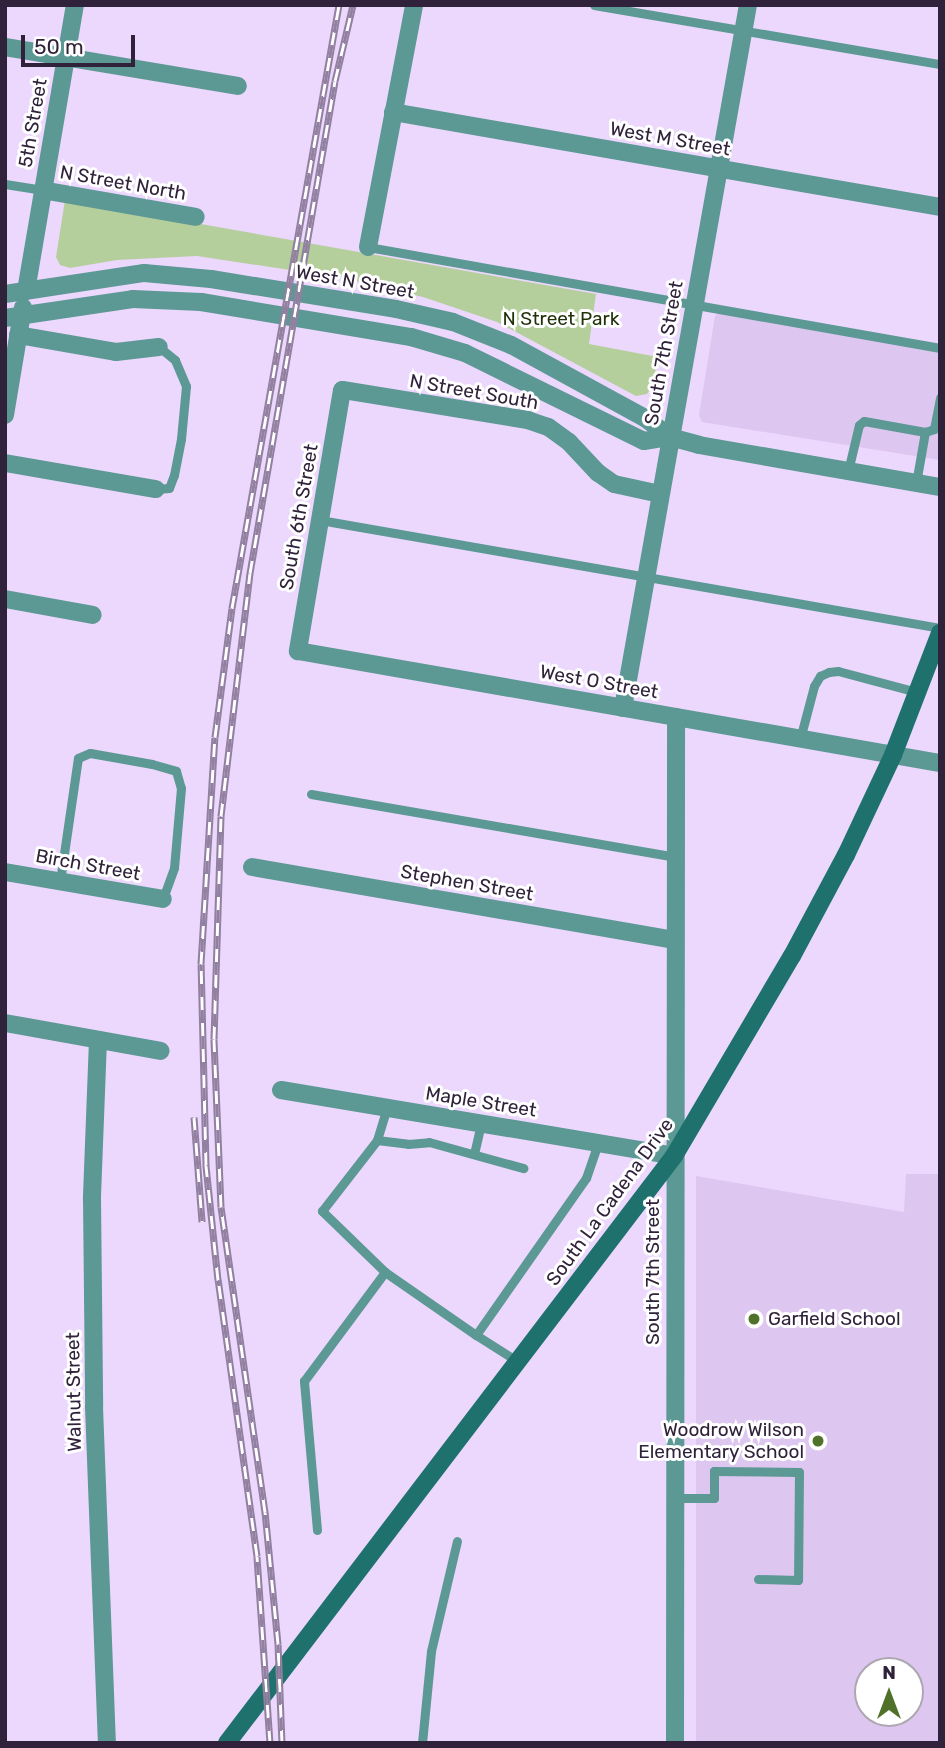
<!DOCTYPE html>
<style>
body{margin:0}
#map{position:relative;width:945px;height:1748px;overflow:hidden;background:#ecd7fd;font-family:Rubik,sans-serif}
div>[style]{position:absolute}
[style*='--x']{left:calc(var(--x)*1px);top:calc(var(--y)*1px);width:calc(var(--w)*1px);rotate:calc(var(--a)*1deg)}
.built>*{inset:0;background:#ddc6ef}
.green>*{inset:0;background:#b4cf9c}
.service>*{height:9px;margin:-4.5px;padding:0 4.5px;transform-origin:4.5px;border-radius:4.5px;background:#5c9894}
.minor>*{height:18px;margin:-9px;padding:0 9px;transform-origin:9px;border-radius:9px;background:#5c9894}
.tertiary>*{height:18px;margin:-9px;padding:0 9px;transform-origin:9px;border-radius:9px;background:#5c9894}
.secondary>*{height:18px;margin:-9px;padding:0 9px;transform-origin:9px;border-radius:9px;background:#1f716d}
.rail>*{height:7px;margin-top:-3.5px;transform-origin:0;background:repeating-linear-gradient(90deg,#fff 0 13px,#9280a0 0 26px);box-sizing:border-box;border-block:2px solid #9280a0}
.dots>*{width:19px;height:19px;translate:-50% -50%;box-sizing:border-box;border:4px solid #fff;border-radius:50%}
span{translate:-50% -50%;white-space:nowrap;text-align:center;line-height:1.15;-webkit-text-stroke:6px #fff;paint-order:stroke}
.street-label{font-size:19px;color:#30223a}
.park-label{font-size:19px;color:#1f3109}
.poi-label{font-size:19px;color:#30223a}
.left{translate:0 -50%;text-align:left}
.right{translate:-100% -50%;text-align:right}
.frame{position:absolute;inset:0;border:7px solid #30223a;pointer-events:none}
.north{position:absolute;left:854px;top:1657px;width:70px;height:70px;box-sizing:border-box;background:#fff;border:2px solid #aca7b0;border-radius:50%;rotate:0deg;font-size:19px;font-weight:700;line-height:28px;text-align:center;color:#30223a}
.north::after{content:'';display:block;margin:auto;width:24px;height:32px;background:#507129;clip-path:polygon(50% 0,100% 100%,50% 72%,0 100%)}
.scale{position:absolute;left:21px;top:35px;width:114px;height:32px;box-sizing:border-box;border:4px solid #30223a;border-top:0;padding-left:9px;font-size:21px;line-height:24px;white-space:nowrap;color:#30223a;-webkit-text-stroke:5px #fff;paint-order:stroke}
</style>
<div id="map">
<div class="built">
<div style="clip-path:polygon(720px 311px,940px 351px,940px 460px,702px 422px,699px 415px,715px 316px)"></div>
<div style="clip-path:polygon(evenodd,906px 1174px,940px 1174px,940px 1743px,696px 1743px,696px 1176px,904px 1212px,906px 1174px,868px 1671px,910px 1671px,910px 1713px,868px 1713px,868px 1671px)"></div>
</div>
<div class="green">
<div style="clip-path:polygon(65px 200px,596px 294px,589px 344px,658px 357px,653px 384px,647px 394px,636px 396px,497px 322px,423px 297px,343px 278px,197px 256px,117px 260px,70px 268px,60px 265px,56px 257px)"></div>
</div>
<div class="service">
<div style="--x:594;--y:5;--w:351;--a:9.7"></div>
<div style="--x:5;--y:184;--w:37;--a:9"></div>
<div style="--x:368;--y:247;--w:581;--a:10.01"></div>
<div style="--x:848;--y:471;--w:47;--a:-76.6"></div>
<div style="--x:859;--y:425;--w:6;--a:-39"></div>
<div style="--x:864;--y:421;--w:62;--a:10.2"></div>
<div style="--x:925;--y:432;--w:9;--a:-18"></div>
<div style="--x:934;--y:429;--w:32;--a:-79"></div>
<div style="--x:916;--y:483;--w:52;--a:-80"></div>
<div style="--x:156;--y:489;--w:13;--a:-4"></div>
<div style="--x:169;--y:488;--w:14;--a:-69"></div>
<div style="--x:174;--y:475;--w:37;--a:-79"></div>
<div style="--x:181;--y:439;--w:53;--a:-84.6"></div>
<div style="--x:186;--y:386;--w:28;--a:-113"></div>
<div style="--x:175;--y:360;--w:21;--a:-141"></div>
<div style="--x:320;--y:520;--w:629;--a:9.88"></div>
<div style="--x:800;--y:739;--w:55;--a:-75.2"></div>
<div style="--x:814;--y:686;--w:12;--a:-59"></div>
<div style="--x:820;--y:676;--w:10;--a:-24"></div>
<div style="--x:829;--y:672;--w:9;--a:-6"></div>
<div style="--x:838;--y:671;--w:82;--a:14.9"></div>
<div style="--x:311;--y:794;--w:369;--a:9.8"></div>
<div style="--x:60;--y:881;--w:124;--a:-81.7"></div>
<div style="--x:78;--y:758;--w:13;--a:-23"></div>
<div style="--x:90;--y:753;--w:63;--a:10.1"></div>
<div style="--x:152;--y:764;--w:25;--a:16"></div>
<div style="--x:176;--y:771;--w:18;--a:74"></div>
<div style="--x:181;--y:788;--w:80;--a:95"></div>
<div style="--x:174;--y:868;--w:33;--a:110"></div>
<div style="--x:377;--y:1140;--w:31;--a:7"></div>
<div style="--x:408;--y:1144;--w:21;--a:-5"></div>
<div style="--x:429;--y:1142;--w:98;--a:15.5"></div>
<div style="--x:474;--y:1154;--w:31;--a:-77"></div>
<div style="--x:385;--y:1272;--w:111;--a:34.7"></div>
<div style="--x:517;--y:1361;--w:49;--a:-147.6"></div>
<div style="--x:476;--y:1335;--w:192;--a:-55"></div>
<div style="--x:586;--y:1178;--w:37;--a:-71"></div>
<div style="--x:674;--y:1498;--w:40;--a:0"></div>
<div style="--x:714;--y:1498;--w:27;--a:-90"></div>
<div style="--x:714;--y:1471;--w:85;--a:0.7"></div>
<div style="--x:799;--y:1472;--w:108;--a:90.5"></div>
<div style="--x:798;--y:1580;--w:40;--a:-178.6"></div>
<div style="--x:317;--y:1530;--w:150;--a:-95"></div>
<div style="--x:304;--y:1381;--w:136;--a:-53.4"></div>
<div style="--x:385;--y:1272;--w:88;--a:-135.9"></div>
<div style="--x:322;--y:1211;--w:90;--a:-52.2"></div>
<div style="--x:377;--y:1140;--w:34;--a:-73"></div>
<div style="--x:422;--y:1743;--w:92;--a:-84.4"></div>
<div style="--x:431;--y:1651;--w:113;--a:-76.7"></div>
</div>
<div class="minor">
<div style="--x:5;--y:47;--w:236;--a:9.5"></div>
<div style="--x:393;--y:112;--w:555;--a:9.85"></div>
<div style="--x:42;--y:190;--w:156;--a:9.9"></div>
<div style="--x:368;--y:247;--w:246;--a:-79.2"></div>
<div style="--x:26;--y:291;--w:290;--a:-80.3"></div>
<div style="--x:18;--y:335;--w:99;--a:9.8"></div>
<div style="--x:116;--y:352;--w:43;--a:-6.6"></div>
<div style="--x:5;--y:463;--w:153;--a:9.8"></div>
<div style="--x:660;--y:494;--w:47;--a:-167.7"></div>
<div style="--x:614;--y:484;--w:19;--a:-145"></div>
<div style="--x:598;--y:473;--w:42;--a:-133.1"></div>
<div style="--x:569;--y:442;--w:26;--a:-144"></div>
<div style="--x:548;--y:427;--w:21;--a:-161"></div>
<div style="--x:528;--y:420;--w:188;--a:-170.8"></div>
<div style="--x:342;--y:390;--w:265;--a:99.6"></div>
<div style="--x:298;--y:651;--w:652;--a:9.9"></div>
<div style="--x:5;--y:599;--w:89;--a:10.3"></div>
<div style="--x:623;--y:708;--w:714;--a:-79.92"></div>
<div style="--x:252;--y:867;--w:428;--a:9.8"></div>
<div style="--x:5;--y:872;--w:160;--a:9.7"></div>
<div style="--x:5;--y:1023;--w:158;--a:10.2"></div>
<div style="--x:98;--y:1040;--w:159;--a:92.2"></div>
<div style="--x:92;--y:1199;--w:208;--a:89.4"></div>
<div style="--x:94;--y:1407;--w:336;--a:87.8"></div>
<div style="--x:281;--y:1090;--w:399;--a:9.5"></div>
<div style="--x:675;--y:1743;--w:1026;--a:-89.94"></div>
</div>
<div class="tertiary">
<div style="--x:5;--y:294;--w:141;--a:-8.6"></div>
<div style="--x:144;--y:273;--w:67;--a:5.1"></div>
<div style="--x:211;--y:279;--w:187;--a:9.2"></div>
<div style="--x:396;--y:309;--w:58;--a:12.8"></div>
<div style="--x:453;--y:322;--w:62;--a:21.6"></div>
<div style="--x:511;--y:345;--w:153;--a:28.6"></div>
<div style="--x:645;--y:418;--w:31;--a:37"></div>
<div style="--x:670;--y:437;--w:30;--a:15"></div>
<div style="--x:699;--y:445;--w:245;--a:9.9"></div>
<div style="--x:5;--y:318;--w:129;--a:-8.4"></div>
<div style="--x:133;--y:299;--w:68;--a:2.5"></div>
<div style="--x:201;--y:302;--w:213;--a:9.5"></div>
<div style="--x:411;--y:337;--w:56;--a:16.5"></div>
<div style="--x:465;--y:353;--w:199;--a:26.2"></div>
<div style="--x:644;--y:441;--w:26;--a:-9"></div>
<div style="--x:5;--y:415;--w:109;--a:-80.5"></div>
</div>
<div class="secondary">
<div style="--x:227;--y:1743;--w:738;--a:-52.71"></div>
<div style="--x:674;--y:1156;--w:232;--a:-59.5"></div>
<div style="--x:792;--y:956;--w:115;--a:-61.9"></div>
<div style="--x:846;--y:855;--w:110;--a:-64.8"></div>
<div style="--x:893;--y:755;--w:131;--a:-68.9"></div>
</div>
<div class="rail">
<div style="--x:194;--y:1117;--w:105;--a:85.6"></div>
<div style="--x:270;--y:1743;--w:187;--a:-94"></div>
<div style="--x:257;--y:1556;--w:279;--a:-98"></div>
<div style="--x:218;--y:1280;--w:116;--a:-96"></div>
<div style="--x:206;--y:1165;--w:201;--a:-91.4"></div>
<div style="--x:201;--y:964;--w:227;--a:-86.5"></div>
<div style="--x:215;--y:737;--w:130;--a:-82.5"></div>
<div style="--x:232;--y:608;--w:612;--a:-79.94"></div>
<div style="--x:282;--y:1743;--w:99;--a:-92.3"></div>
<div style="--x:278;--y:1644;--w:133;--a:-95.6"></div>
<div style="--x:265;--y:1512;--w:308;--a:-98.2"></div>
<div style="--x:221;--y:1207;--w:168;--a:-92.4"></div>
<div style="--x:214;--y:1039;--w:223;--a:-88.2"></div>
<div style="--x:221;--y:816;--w:245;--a:-83.2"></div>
<div style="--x:250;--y:573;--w:499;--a:-80.2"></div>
<div style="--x:335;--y:81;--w:78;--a:-76.7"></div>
</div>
<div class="dots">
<div style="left:754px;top:1319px;background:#507129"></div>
<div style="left:818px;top:1441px;background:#507129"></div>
</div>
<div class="street-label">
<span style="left:33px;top:123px;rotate:-80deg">5th Street</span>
<span style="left:670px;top:139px;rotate:10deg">West M Street</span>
<span style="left:123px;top:183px;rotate:10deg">N Street North</span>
<span style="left:355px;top:282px;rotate:10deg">West N Street</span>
<span style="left:664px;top:353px;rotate:-80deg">South 7th Street</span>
<span style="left:474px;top:392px;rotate:10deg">N Street South</span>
<span style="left:299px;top:517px;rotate:-80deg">South 6th Street</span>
<span style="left:599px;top:682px;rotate:10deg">West O Street</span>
<span style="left:88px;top:865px;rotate:10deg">Birch Street</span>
<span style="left:467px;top:883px;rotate:10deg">Stephen Street</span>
<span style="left:481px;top:1102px;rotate:9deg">Maple Street</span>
<span style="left:610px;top:1202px;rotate:-54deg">South La Cadena Drive</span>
<span style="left:653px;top:1272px;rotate:-90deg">South 7th Street</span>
<span style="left:74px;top:1392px;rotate:-91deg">Walnut Street</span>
</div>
<div class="park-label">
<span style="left:561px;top:319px">N Street Park</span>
</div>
<div class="poi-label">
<span class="left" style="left:768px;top:1319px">Garfield School</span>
<span class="right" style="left:804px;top:1441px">Woodrow Wilson<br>Elementary School</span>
</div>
<div class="frame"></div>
<div class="north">N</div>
<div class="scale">50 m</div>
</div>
